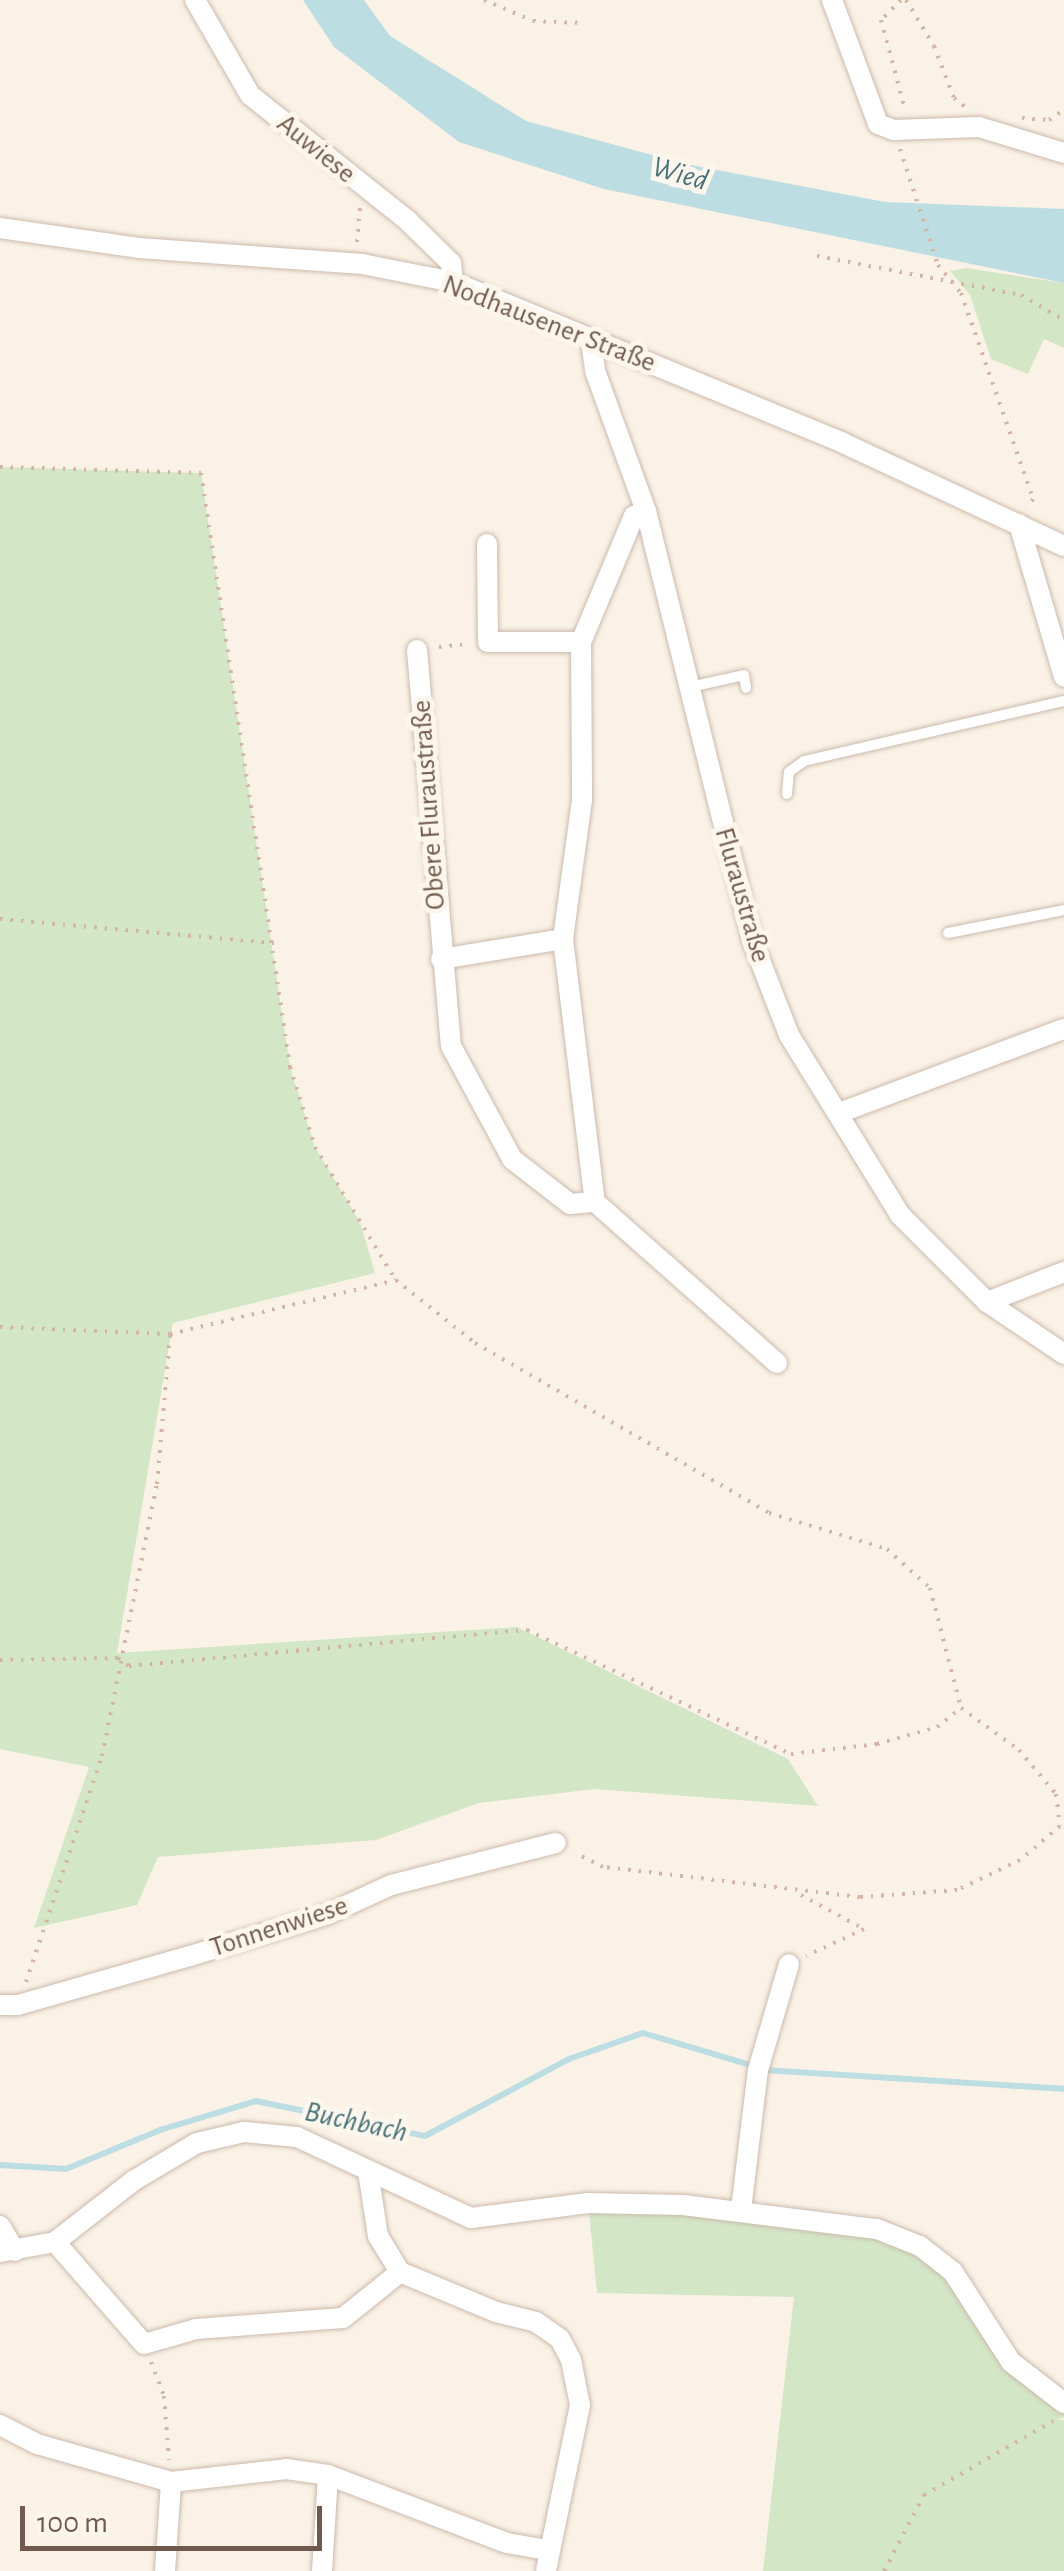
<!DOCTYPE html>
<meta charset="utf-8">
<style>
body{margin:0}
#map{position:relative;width:1064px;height:2571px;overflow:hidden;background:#faf2e6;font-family:"Alegreya Sans",sans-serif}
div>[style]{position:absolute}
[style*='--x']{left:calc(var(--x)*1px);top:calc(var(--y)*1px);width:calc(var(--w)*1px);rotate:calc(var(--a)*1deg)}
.green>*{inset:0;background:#d3e7c6}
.water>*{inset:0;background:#bcdde2}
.stream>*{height:6px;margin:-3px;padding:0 3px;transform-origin:3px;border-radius:3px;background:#bcdde2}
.path>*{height:4px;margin-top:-2px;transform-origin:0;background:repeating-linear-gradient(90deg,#d2b5a4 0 2.5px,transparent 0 10.5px)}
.roads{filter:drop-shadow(0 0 2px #cbbaad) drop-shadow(0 0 2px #cbbaad)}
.service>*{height:10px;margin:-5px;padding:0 5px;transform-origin:5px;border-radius:5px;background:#fff}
.minor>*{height:20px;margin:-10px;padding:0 10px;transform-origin:10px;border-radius:10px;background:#fff}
span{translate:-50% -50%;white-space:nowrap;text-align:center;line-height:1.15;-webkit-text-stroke:10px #fdf6ec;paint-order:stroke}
.street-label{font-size:28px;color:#715a4d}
.water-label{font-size:30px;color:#46737b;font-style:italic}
.scale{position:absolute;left:20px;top:2506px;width:302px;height:45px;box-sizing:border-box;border:5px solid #715a4d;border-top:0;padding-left:12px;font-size:30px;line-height:35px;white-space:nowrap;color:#715a4d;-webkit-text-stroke:8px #fdf6ec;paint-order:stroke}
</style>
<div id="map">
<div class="green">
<div style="clip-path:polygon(966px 268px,1064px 283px,1064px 348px,1044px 339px,1028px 374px,991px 359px,970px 295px,950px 271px)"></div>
<div style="clip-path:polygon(0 467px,201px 473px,290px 1067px,315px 1147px,360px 1222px,375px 1273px,173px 1323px,117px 1653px,517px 1627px,788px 1759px,818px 1806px,595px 1789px,479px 1803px,376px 1840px,158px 1857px,137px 1905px,34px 1928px,89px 1767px,0 1749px)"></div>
<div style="clip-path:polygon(588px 2203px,877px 2229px,953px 2272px,1011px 2362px,1064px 2400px,1064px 2417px,1057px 2420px,1064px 2420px,1064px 2571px,763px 2571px,794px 2297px,597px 2293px)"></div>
</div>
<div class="water">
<div style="clip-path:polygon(303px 0,364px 0,390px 36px,526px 121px,686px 164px,885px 202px,1064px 209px,1064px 283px,604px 189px,459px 142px,334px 47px)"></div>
</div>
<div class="stream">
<div style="--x:764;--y:2070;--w:301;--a:3.6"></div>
<div style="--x:0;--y:2165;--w:66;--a:3.5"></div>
<div style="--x:66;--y:2169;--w:102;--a:-22.5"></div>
<div style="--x:160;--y:2130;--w:100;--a:-16.8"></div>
<div style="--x:256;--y:2101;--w:173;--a:11.7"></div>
<div style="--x:425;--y:2136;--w:163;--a:-28.1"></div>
<div style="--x:569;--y:2059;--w:78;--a:-19.4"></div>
<div style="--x:643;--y:2033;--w:116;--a:16.6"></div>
</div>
<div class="path">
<div style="--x:484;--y:0;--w:53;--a:23.2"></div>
<div style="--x:533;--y:21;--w:50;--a:2.3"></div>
<div style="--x:901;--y:0;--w:28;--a:135"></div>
<div style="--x:881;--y:20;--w:92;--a:74.9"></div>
<div style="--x:906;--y:0;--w:54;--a:58.7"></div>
<div style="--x:934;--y:46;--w:56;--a:69"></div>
<div style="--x:954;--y:98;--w:14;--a:39"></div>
<div style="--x:1022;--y:118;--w:27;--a:4"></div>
<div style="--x:1049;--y:120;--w:18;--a:-34"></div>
<div style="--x:900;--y:149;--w:122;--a:71.9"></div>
<div style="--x:938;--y:265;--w:36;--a:51"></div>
<div style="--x:961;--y:293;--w:218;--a:70.7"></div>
<div style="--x:1033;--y:499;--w:8;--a:120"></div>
<div style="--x:357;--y:242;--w:34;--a:-85"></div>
<div style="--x:817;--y:256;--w:208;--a:10.8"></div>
<div style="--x:1021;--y:295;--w:50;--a:30.2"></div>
<div style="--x:0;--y:467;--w:201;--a:1.7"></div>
<div style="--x:201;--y:473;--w:601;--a:81.48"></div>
<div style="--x:290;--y:1067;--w:84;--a:72.6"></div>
<div style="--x:315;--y:1147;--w:154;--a:58.8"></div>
<div style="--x:439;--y:647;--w:30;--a:-6"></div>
<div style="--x:0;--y:919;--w:275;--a:5"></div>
<div style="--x:0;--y:1327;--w:170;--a:2.4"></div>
<div style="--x:170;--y:1334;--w:232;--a:-13.4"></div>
<div style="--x:396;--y:1280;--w:101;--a:38.6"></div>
<div style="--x:475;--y:1343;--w:340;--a:30"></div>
<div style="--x:769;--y:1513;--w:123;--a:17"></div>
<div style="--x:887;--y:1549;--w:58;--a:42.2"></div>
<div style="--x:930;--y:1588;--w:124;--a:75.5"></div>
<div style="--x:961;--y:1708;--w:72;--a:35.9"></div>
<div style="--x:1019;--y:1750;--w:57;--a:49.9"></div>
<div style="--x:1056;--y:1794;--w:32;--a:83"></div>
<div style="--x:1060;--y:1826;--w:52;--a:139.6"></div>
<div style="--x:1020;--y:1860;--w:70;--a:154.5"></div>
<div style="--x:957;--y:1890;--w:97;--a:175.9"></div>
<div style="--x:860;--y:1897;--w:259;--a:-173.3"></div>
<div style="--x:603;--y:1867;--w:31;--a:-153"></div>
<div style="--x:0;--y:1660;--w:118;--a:-1"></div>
<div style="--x:118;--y:1658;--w:14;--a:36"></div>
<div style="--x:129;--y:1666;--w:400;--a:-5.2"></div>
<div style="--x:527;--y:1630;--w:292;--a:25.2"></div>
<div style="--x:791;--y:1754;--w:87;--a:-6.6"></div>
<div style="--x:877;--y:1744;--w:62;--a:-15.8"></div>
<div style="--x:937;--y:1727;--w:31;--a:-38"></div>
<div style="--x:801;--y:1895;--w:72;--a:28.4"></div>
<div style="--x:864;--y:1929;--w:64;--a:155"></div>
<div style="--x:26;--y:1982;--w:238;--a:-71.4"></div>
<div style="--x:102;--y:1756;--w:278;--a:-78.6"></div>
<div style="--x:157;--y:1484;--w:150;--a:-85"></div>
<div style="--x:151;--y:2362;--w:36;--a:69"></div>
<div style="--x:164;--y:2396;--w:64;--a:85.5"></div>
<div style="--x:884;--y:2571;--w:86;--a:-62.2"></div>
<div style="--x:924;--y:2495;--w:149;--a:-29.8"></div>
</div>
<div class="roads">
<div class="service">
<div style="--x:690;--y:687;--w:55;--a:-12.5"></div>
<div style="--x:744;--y:675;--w:13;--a:81"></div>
<div style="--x:787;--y:794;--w:22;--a:-85"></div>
<div style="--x:789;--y:772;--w:19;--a:-36"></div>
<div style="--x:804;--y:761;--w:267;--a:-13"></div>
<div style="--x:948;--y:933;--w:118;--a:-11.2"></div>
</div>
<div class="minor">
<div style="--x:195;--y:0;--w:110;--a:59.9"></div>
<div style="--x:250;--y:95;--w:201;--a:38.5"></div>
<div style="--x:407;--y:220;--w:62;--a:44.3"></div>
<div style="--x:451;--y:263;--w:19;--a:84"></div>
<div style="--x:832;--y:0;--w:132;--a:69.6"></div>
<div style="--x:878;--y:124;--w:17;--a:21"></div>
<div style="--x:894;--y:130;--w:85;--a:-2"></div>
<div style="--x:979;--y:127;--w:89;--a:17"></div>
<div style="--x:0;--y:228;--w:140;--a:8.2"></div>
<div style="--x:139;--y:248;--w:224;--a:4.1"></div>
<div style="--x:362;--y:264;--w:93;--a:11.2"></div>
<div style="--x:453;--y:282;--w:422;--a:22.4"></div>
<div style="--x:843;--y:443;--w:244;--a:25"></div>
<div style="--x:591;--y:341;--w:30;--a:82"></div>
<div style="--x:595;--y:371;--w:149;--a:70"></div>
<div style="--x:646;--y:511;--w:442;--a:76.1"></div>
<div style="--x:752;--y:940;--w:102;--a:68.7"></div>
<div style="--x:789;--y:1035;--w:211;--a:58.3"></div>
<div style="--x:900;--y:1215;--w:123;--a:45"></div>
<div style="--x:987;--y:1302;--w:93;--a:34"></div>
<div style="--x:646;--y:511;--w:13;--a:157"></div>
<div style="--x:634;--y:516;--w:137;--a:112.8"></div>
<div style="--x:581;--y:642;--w:158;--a:89.6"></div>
<div style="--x:582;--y:800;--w:140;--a:97.8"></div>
<div style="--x:563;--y:939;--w:265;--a:83.1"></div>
<div style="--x:595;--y:1202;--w:243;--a:41.5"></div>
<div style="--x:1019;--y:524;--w:159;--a:73.6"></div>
<div style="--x:487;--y:544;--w:98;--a:89.4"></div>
<div style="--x:488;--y:642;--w:93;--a:0"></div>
<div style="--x:417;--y:650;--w:397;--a:85.1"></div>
<div style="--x:451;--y:1046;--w:128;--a:61.6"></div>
<div style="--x:512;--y:1159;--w:73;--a:37.8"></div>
<div style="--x:570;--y:1204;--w:25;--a:-5"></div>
<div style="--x:441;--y:959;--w:124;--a:-9.3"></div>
<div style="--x:839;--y:1113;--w:240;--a:-20.5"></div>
<div style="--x:987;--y:1302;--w:83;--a:-21.3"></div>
<div style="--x:0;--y:2005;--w:18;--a:0"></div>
<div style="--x:18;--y:2005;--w:179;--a:-15.9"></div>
<div style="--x:190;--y:1956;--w:144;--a:-16.9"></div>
<div style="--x:328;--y:1914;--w:69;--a:-24.7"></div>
<div style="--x:391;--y:1885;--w:170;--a:-14.3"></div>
<div style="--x:368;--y:2171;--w:66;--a:81.3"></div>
<div style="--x:378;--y:2236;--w:42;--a:58.6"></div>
<div style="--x:400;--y:2272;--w:104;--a:22.6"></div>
<div style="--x:496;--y:2312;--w:41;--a:14"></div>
<div style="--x:536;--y:2322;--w:29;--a:35"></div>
<div style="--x:560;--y:2339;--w:24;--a:62"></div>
<div style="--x:571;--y:2360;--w:46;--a:78.7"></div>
<div style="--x:580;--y:2405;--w:169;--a:101.6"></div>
<div style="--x:741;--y:2210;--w:141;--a:-83.1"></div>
<div style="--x:758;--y:2070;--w:110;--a:-73.7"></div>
<div style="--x:0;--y:2226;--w:29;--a:59"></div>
<div style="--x:55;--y:2242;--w:135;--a:48.9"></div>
<div style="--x:144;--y:2344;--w:54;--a:-16.1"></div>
<div style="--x:196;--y:2329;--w:147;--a:-4.3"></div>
<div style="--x:343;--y:2318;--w:73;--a:-38.9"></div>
<div style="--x:0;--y:2252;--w:56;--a:-10.3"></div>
<div style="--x:55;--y:2242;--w:99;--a:-38"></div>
<div style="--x:133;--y:2181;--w:74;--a:-30.7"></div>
<div style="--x:197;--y:2143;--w:48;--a:-13.2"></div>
<div style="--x:244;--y:2132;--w:53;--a:5.4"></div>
<div style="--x:297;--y:2137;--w:192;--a:25"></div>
<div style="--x:471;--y:2218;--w:118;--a:-7.3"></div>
<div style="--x:588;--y:2203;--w:95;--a:1.2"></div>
<div style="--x:683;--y:2205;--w:195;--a:7.1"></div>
<div style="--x:877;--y:2229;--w:46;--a:21.6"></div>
<div style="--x:920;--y:2246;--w:42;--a:38.2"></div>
<div style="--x:953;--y:2272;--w:107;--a:57.2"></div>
<div style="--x:1011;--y:2362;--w:67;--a:37.7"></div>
<div style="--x:0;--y:2425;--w:42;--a:27.2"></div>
<div style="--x:37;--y:2444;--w:139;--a:15.8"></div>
<div style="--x:171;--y:2482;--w:116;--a:-6.4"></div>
<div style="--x:286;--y:2469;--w:42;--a:8.1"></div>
<div style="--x:328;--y:2475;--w:191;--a:20.8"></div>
<div style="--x:507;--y:2543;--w:40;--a:10"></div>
<div style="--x:165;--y:2571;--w:89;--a:-86.1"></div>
<div style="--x:322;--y:2571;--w:96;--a:-86.4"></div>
</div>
</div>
<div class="street-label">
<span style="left:316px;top:149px;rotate:39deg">Auwiese</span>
<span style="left:549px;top:324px;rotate:21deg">Nodhausener Straße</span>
<span style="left:429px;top:805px;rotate:-94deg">Obere Fluraustraße</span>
<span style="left:742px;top:895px;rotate:74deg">Fluraustraße</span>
<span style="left:279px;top:1927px;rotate:-18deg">Tonnenwiese</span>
</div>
<div class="water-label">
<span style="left:680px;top:174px;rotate:16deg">Wied</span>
<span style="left:356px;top:2122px;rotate:12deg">Buchbach</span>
</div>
<div class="scale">100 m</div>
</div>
